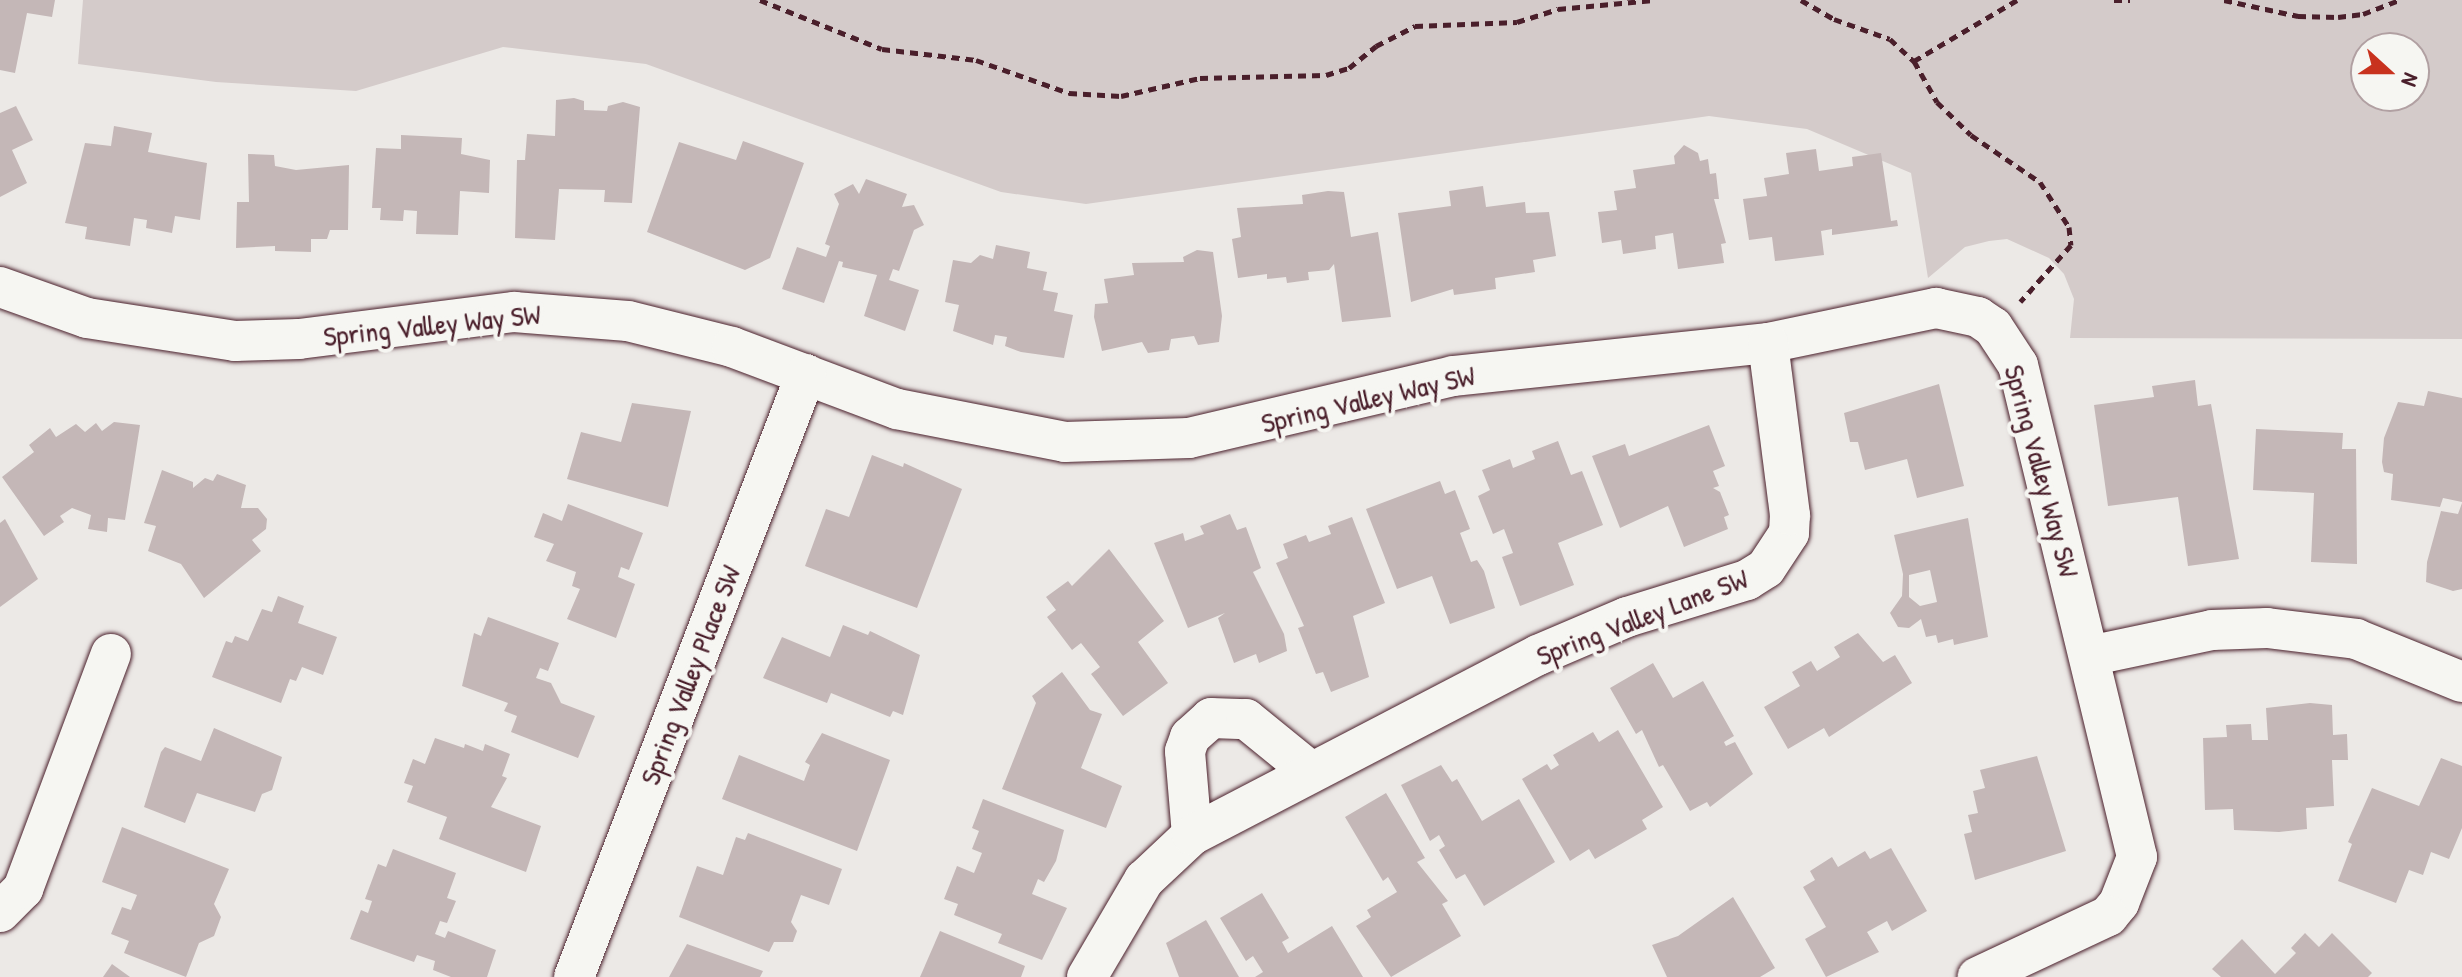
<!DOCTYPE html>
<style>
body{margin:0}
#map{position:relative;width:2462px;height:977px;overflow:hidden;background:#ece9e6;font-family:"Patrick Hand",sans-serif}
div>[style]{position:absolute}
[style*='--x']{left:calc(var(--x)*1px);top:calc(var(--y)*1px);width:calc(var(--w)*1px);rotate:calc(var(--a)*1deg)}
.green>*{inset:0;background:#d4cbca}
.building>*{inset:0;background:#c4b7b7}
.path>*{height:5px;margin-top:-2.5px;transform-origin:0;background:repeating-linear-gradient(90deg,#4a1f2b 0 8px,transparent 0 14px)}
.roads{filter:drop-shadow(0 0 2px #4a1f2b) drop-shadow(0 0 2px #4a1f2b)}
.minor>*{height:40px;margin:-20px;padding:0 20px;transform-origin:20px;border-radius:20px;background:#f6f6f2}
span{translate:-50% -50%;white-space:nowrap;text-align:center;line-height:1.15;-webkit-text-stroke:8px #f6f6f2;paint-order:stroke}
.street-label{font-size:28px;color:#4a1f2b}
.north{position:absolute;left:2350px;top:32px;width:80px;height:80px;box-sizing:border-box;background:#f6f6f2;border:2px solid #b1a0a2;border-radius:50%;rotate:111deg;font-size:22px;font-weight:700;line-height:32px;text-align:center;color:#4a1f2b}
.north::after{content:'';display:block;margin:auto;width:28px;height:36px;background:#c8321e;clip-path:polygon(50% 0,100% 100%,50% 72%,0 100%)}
</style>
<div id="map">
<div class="green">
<div style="clip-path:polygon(evenodd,83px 0,2462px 0,2462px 339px,2070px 338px,2074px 299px,2064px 274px,2049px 258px,2007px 239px,1989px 241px,1965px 247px,1928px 278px,1911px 173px,1807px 129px,1709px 116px,1086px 204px,1001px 192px,646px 64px,503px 47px,356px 91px,216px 82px,78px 64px,83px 0,2366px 48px,2414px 48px,2414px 96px,2366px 96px,2366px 48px)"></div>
</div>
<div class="building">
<div style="clip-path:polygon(0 0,55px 0,52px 17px,27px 13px,15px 73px,0 70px)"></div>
<div style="clip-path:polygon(574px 98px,584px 101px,584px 110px,607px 111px,608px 106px,623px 102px,640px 107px,632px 203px,604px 202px,605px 190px,559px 189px,555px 240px,515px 238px,517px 160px,525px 160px,527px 134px,555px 136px,556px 100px)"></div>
<div style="clip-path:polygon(16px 106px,33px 140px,12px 150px,27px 183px,0 197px,0 113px)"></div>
<div style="clip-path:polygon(114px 126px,152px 133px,148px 152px,207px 163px,200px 220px,175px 216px,172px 233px,146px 228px,147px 220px,134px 218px,130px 246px,85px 239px,87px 227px,65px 223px,85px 143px,111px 146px)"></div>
<div style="clip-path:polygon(401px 135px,462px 138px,461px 154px,490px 160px,489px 193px,460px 191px,458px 235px,416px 234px,417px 211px,404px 210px,403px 221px,380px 220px,381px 208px,372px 208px,376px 148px,401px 149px)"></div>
<div style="clip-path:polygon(743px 141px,804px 163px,770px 258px,745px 270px,647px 232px,679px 142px,736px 160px)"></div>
<div style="clip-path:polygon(1684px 145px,1698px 153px,1700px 161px,1708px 159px,1710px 174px,1716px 173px,1719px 199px,1714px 199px,1726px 243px,1721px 244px,1724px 263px,1678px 269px,1673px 233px,1655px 236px,1656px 249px,1623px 254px,1621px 240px,1602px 243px,1598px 212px,1617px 210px,1614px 191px,1636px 188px,1633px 170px,1675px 164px,1674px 156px)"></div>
<div style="clip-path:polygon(1816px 149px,1819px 171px,1853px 166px,1852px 157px,1881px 153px,1891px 221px,1897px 220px,1898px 226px,1832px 235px,1832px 229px,1821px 231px,1824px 255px,1775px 261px,1772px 237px,1749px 240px,1743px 199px,1767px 196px,1764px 178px,1789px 174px,1786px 153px)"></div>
<div style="clip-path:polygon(248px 154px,274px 155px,275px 166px,296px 170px,349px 165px,348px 230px,330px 230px,327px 239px,311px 239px,311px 252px,275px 251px,275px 246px,236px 248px,237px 202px,249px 202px)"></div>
<div style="clip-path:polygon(866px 179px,907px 194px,902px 207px,914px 205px,924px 225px,914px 230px,899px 271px,893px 269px,889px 280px,919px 290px,905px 331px,864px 316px,877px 275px,842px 267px,843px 262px,839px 261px,824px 303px,782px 289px,797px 247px,826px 257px,830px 246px,825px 244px,839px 204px,834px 194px,853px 184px,859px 194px)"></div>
<div style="clip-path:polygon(1483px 186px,1486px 207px,1525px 202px,1526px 213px,1549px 212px,1556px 256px,1533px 260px,1535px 272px,1495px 278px,1496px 289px,1454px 295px,1453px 289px,1411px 302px,1398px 213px,1451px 206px,1449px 191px)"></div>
<div style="clip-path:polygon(1328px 191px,1344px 192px,1351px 237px,1378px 232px,1391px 317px,1342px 322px,1334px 264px,1329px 270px,1308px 272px,1309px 280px,1287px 283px,1286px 277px,1267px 279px,1267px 274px,1238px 278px,1232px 239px,1241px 237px,1237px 208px,1303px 204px,1302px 195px)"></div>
<div style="clip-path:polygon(996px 245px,1030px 252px,1027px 268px,1047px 272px,1043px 290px,1058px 293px,1054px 311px,1073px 315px,1064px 358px,1021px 352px,1005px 346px,1007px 337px,995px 335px,993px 345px,953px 331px,959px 305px,945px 302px,953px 260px,971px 263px,980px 255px,993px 259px)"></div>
<div style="clip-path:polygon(1197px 250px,1213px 252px,1222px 316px,1219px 342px,1198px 345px,1194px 336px,1171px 339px,1169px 350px,1148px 353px,1142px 342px,1102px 351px,1094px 317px,1095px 304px,1108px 303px,1104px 279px,1134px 275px,1132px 263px,1184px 262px,1183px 257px)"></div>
<div style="clip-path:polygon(2195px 380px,2198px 406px,2211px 404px,2239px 559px,2188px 566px,2178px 497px,2108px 506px,2094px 405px,2154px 397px,2152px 386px)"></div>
<div style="clip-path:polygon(1939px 384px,1964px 486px,1917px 498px,1907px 459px,1865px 470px,1858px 442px,1850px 442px,1844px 413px)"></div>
<div style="clip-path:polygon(2428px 391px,2462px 398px,2462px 502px,2443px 498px,2440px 507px,2391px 500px,2393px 474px,2384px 472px,2382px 462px,2384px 438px,2398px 402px,2424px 406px)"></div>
<div style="clip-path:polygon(632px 403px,691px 411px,668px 507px,567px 479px,581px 432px,621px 442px)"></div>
<div style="clip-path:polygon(114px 422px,140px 425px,125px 520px,108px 518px,107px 532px,88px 529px,91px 515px,72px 508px,60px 516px,64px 522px,44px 536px,2px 477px,34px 452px,29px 445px,50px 428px,56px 437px,76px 424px,85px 432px,96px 423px,102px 431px)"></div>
<div style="clip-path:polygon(1709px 425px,1725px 466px,1713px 471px,1719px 486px,1713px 488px,1720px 492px,1729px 515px,1724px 517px,1728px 529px,1684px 547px,1668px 506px,1620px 528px,1592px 456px,1625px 444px,1629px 456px)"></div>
<div style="clip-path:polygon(2256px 429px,2343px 433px,2342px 449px,2356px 449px,2357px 564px,2311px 562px,2314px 493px,2253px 490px)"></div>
<div style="clip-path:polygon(1558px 441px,1571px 475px,1582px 471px,1603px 525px,1558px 543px,1574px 585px,1520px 606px,1502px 557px,1513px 553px,1504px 529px,1493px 534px,1478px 496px,1490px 490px,1482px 470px,1510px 459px,1513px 468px,1535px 459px,1532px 451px)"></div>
<div style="clip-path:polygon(872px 455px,903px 467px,904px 463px,962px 489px,917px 608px,805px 566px,826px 509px,849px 517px)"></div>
<div style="clip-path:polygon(162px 470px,193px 482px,193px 488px,205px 478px,213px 481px,217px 474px,246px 485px,241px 508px,258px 508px,267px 519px,266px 529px,252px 540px,261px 551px,204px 598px,181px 564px,148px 551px,156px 526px,144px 523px)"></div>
<div style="clip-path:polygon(1440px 481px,1445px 494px,1455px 490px,1470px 529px,1460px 533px,1471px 562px,1477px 560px,1484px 571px,1495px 608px,1450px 624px,1432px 576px,1397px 589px,1366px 509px)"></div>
<div style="clip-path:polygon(2462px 503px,2462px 589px,2453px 591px,2426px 582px,2427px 562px,2441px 511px,2458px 514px)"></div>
<div style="clip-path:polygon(568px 504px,643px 533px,629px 570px,621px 567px,618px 577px,635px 584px,616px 638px,567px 619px,580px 589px,572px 586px,576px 572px,546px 561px,554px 544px,534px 537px,543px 513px,562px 521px)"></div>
<div style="clip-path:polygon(1230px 514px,1237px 530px,1246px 527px,1261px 568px,1253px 572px,1284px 634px,1287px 651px,1259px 663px,1256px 654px,1234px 663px,1218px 618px,1225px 613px,1188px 628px,1154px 543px,1183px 533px,1185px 541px,1204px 534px,1200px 526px)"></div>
<div style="clip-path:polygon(1352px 517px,1385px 603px,1353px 616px,1369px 677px,1331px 692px,1323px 672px,1316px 674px,1298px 628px,1304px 626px,1276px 563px,1288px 558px,1283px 544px,1306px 535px,1309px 542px,1331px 534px,1328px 526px)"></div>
<div style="clip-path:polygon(evenodd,1968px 518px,1988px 637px,1954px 645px,1953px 639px,1938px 643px,1936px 635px,1926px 637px,1921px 619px,1909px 628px,1898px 627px,1890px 613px,1902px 596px,1903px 574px,1894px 535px,1968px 518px,1930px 570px,1937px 602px,1920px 606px,1909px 597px,1909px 575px,1930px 570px)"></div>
<div style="clip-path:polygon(5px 519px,38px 579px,0 607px,0 523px)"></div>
<div style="clip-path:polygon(1109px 549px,1164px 621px,1138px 642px,1168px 683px,1123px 716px,1091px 674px,1100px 667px,1081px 643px,1072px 650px,1047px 617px,1056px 610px,1046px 597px,1068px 581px,1072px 586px)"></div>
<div style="clip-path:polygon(278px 596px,304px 606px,298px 623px,337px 637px,323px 675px,302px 667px,296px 681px,290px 679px,281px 703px,212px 677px,226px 641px,232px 643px,235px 636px,248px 641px,262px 609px,272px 612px)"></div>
<div style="clip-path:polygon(488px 617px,559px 643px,548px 671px,540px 668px,536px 678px,551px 683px,561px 703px,595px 716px,578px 758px,511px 732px,517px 716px,504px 711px,508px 703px,462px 686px,474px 633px,481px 636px)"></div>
<div style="clip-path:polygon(843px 625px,868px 635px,870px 631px,920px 655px,903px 715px,893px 711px,890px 717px,831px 693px,827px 703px,763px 678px,782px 637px,830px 657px)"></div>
<div style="clip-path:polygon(1858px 633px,1883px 662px,1895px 655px,1912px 683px,1829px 737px,1824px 728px,1788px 749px,1764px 707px,1800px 686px,1792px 672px,1811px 661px,1817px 671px,1840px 657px,1834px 647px)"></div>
<div style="clip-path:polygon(1653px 663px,1673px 698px,1703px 681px,1734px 736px,1724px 742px,1726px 746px,1735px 742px,1753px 774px,1710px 807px,1707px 802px,1690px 811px,1663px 765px,1659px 767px,1642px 730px,1636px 734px,1610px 688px)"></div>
<div style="clip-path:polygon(1062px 672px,1090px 710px,1102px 714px,1081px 768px,1122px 786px,1106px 828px,1002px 789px,1036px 703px,1032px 696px)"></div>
<div style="clip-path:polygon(2310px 703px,2332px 705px,2333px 735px,2347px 734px,2348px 760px,2332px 760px,2334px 806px,2306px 808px,2307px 829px,2279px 832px,2234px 830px,2233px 809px,2205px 810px,2203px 738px,2227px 737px,2226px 725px,2251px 724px,2252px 740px,2268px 740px,2266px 708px)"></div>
<div style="clip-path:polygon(214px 728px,282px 757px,272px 790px,262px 794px,255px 812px,197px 793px,185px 823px,144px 807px,161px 752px,165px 747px,201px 761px)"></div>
<div style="clip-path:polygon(1618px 730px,1663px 807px,1642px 820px,1647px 829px,1595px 859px,1589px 849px,1570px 861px,1522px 779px,1547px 764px,1551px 770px,1559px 765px,1553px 755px,1593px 732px,1599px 742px)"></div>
<div style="clip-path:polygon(822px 733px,890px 760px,857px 851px,722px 799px,739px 755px,804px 781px,810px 765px,805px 762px)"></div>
<div style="clip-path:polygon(435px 738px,464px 748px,465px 744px,483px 751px,485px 744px,510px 754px,502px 776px,507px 778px,491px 807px,541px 826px,526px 872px,439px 839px,447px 817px,407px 802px,413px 786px,404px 783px,413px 759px,425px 764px)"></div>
<div style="clip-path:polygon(2037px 756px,2066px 851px,1975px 880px,1964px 834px,1972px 832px,1968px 815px,1978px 813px,1973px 791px,1985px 788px,1980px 770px)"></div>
<div style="clip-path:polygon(2441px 758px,2462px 766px,2462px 828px,2449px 859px,2431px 852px,2423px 875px,2409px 870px,2396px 903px,2338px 881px,2352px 844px,2348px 842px,2372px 788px,2419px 806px)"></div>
<div style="clip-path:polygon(1441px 765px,1452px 782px,1457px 779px,1482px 821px,1519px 799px,1555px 862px,1484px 906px,1465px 874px,1456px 879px,1439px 850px,1445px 846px,1439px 835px,1430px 841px,1401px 785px)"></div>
<div style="clip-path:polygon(1386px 793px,1425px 858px,1417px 862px,1448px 901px,1442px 904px,1461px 936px,1391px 977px,1356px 926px,1371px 917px,1367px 910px,1397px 892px,1388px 877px,1383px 881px,1345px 817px)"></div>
<div style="clip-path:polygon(983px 799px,1064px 830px,1056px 861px,1044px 882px,1038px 879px,1032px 894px,1067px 908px,1042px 960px,998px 943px,1002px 934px,954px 915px,958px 904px,944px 899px,957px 866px,974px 873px,982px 853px,972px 849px,979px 831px,972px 828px)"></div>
<div style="clip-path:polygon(122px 827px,229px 869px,214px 904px,221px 917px,214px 936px,199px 943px,186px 977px,124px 953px,129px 941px,111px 934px,122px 907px,131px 910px,137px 895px,102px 882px)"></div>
<div style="clip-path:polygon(748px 833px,842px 869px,829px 905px,801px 895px,791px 922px,797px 931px,793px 942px,774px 942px,769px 952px,679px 917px,697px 866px,723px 875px,736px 837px,745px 840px)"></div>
<div style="clip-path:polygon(1891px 848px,1927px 911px,1892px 931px,1887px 921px,1867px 932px,1879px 952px,1826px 977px,1805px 939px,1826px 927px,1803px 887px,1815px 880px,1810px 871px,1832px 857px,1838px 867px,1865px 851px,1870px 859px)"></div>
<div style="clip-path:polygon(393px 849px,456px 873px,447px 898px,456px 901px,447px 923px,440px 921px,435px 934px,445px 938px,448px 931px,496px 950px,487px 977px,451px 977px,433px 970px,435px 961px,417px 955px,414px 962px,350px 939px,361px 910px,368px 913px,372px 901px,365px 899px,378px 864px,386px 867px)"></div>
<div style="clip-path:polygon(1262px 893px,1289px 938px,1282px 942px,1288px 953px,1332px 926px,1363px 977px,1255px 977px,1263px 972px,1253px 956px,1246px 961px,1220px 918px)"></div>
<div style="clip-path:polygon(1733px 897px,1775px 968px,1760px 977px,1667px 977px,1652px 945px,1678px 936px)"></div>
<div style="clip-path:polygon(1206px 920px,1239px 977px,1179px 977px,1166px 943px)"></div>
<div style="clip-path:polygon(940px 931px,1025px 966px,1021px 977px,920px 977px)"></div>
<div style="clip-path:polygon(2305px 933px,2319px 947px,2332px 933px,2372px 973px,2368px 977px,2221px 977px,2212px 969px,2242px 939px,2275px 974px,2296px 953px,2291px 948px)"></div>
<div style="clip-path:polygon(687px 944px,763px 971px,760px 977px,669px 977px)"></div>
<div style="clip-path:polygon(112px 964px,130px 977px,103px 977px)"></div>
</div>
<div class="path">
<div style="--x:760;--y:0;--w:131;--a:21.9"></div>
<div style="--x:882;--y:49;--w:95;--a:6.7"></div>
<div style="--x:976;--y:60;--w:99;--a:19.5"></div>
<div style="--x:1069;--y:93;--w:52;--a:3.3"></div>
<div style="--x:1121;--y:96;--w:81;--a:-12.8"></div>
<div style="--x:1200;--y:78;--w:126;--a:-1.4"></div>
<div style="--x:1326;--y:75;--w:24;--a:-17"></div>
<div style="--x:1349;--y:68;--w:35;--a:-39"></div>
<div style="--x:1376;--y:46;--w:44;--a:-27.1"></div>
<div style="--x:1415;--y:26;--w:102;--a:-2.2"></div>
<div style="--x:1517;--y:22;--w:43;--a:-17.6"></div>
<div style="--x:1558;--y:9;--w:96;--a:-5.4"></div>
<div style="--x:1801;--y:0;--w:38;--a:30"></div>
<div style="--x:1834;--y:19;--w:59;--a:19.7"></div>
<div style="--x:1890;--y:39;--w:33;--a:43"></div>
<div style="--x:2017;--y:0;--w:120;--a:149.4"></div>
<div style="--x:1914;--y:61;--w:47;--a:60.7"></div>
<div style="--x:1937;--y:102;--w:47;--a:44.1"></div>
<div style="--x:1971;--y:135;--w:83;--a:34.3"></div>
<div style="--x:2040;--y:182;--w:54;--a:57.2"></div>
<div style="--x:2069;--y:227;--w:18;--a:84"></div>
<div style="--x:2071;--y:245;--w:76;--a:131.8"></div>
<div style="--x:2114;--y:0;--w:16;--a:0"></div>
<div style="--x:2224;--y:0;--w:76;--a:12.2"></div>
<div style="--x:2298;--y:16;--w:40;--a:1.4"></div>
<div style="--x:2338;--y:17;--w:25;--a:-7"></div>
<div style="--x:2363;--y:14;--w:39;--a:-21"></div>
</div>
<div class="roads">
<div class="minor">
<div style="--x:0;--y:287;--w:92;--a:19.6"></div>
<div style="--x:87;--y:318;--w:150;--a:8.8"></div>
<div style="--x:235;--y:341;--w:64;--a:-1.8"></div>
<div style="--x:299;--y:339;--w:217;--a:-7.2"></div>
<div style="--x:514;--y:312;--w:114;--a:4.5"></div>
<div style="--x:628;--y:321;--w:107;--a:14"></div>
<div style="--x:732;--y:347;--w:176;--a:20.6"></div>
<div style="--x:897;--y:409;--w:171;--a:11.1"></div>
<div style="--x:1065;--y:442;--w:124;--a:-1.8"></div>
<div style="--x:1189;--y:438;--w:271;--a:-13.2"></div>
<div style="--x:1453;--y:376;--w:317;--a:-6"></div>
<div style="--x:1768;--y:343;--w:172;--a:-11.8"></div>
<div style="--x:1936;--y:308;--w:43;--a:12.1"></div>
<div style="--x:1978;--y:317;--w:18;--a:34"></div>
<div style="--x:1993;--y:327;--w:45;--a:56.7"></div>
<div style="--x:2018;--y:365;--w:506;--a:76.4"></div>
<div style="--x:2137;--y:857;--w:49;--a:111.4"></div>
<div style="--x:2119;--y:903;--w:17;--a:130"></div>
<div style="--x:2108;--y:916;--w:144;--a:154.9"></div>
<div style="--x:2089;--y:656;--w:126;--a:-11.9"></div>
<div style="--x:2212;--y:630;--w:55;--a:-2.1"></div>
<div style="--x:2267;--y:628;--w:90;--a:7"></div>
<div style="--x:2356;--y:639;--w:114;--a:22.1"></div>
<div style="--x:1192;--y:835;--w:84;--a:-94.8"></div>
<div style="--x:1185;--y:751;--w:15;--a:-70"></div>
<div style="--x:1190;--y:737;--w:28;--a:-42"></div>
<div style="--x:1211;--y:718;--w:35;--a:2"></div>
<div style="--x:1246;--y:719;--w:82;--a:39.1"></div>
<div style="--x:0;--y:912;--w:33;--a:-45"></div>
<div style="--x:23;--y:889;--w:251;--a:-69.5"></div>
<div style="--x:574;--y:977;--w:646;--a:-68.96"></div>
<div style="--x:1087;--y:977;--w:113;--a:-59.6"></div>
<div style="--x:1144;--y:880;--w:66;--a:-43.2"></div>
<div style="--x:1192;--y:835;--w:390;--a:-27.5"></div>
<div style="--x:1538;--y:655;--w:97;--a:-23.1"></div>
<div style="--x:1627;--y:617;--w:126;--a:-17.1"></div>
<div style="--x:1747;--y:580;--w:22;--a:-32"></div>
<div style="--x:1766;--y:568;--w:42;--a:-56.7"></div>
<div style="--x:1789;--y:533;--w:18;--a:-87"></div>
<div style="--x:1790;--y:515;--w:173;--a:-97.3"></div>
</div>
</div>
<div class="street-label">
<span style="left:432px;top:325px;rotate:-6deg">Spring Valley Way SW</span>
<span style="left:1368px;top:399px;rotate:-13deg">Spring Valley Way SW</span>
<span style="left:2042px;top:471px;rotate:75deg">Spring Valley Way SW</span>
<span style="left:1642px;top:617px;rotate:-21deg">Spring Valley Lane SW</span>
<span style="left:690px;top:675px;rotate:-69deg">Spring Valley Place SW</span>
</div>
<div class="north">N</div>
</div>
